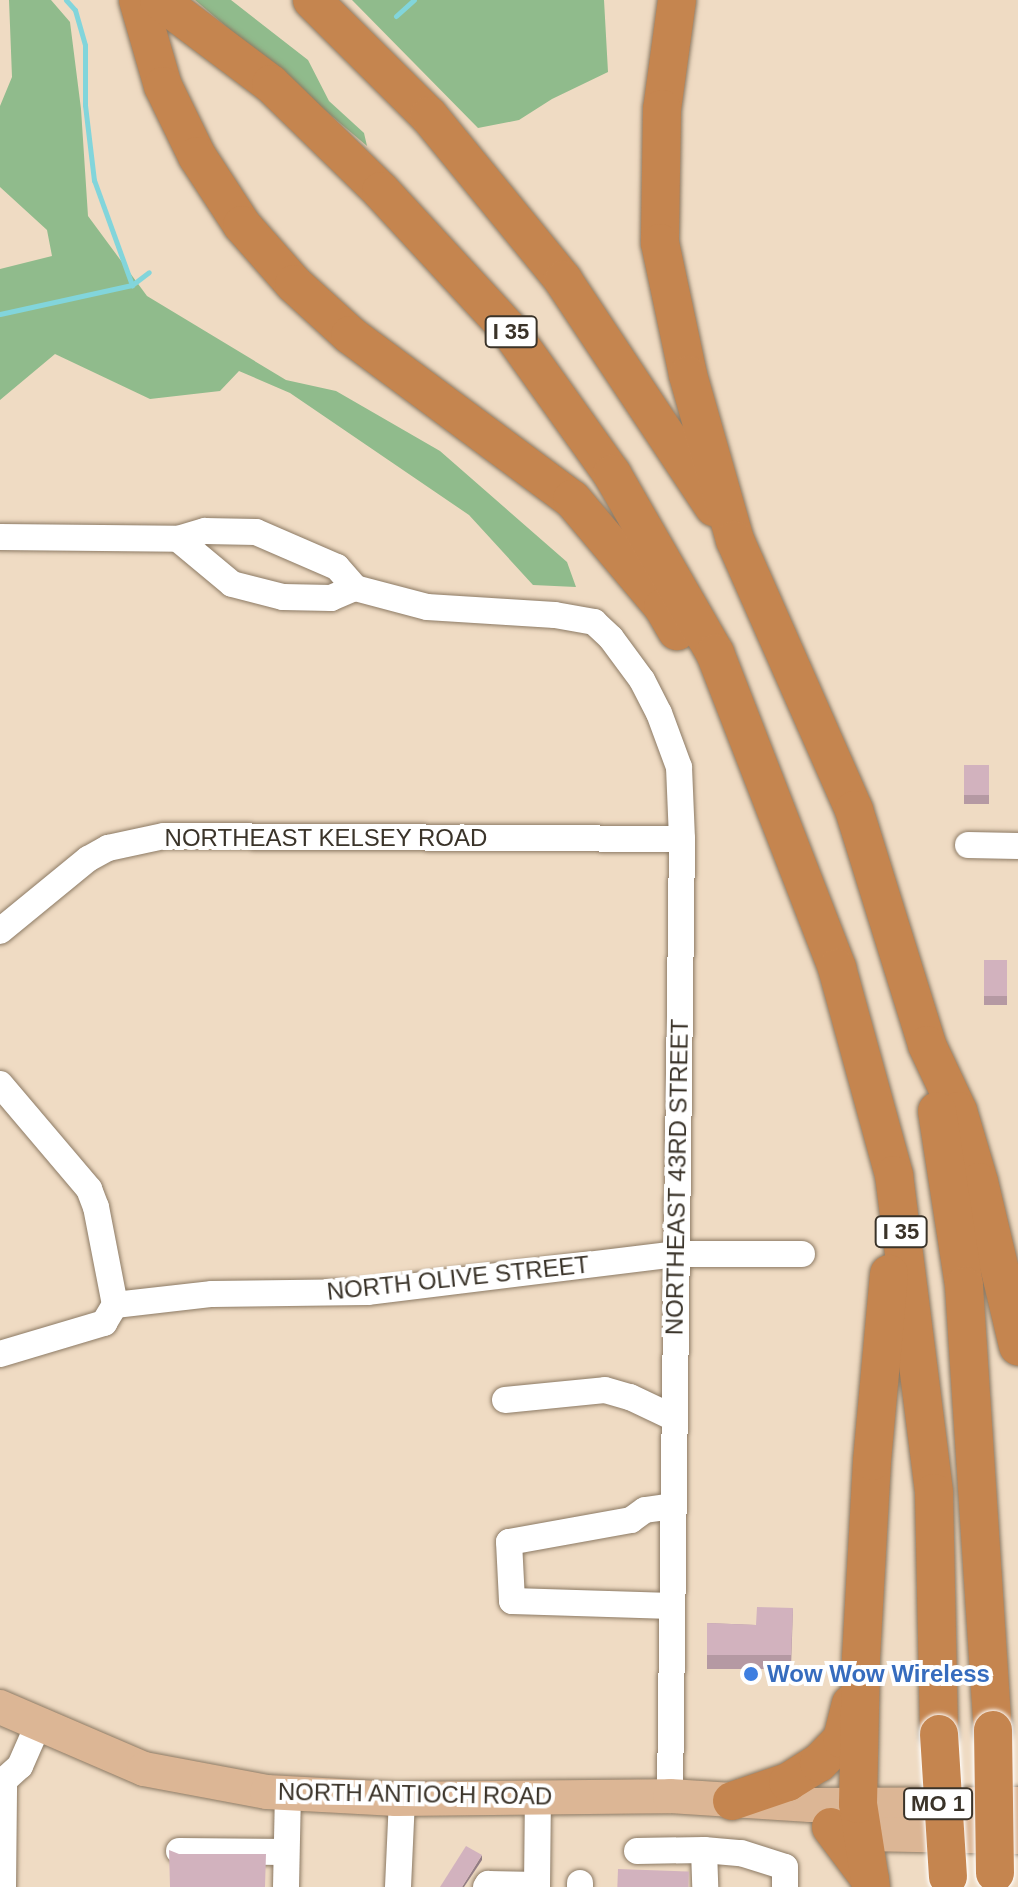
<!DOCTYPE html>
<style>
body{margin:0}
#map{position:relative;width:1018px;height:1887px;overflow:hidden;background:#efdbc3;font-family:Arial,sans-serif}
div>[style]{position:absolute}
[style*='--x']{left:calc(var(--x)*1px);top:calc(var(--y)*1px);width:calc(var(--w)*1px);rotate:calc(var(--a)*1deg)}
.forest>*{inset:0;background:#90bb8c}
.stream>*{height:5px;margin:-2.5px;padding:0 2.5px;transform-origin:2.5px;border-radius:2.5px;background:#82d5db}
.roads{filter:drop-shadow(0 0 2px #8c7a64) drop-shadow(0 0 2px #8c7a64)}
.minor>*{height:26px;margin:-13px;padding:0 13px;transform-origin:13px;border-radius:13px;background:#fff}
.major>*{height:34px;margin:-17px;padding:0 17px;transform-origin:17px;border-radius:17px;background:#dcb695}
.highway>*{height:38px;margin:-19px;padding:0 19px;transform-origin:19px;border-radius:19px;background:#c5854f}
.bridges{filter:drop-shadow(0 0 2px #fff) drop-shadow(0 0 2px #fff)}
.highway-bridge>*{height:38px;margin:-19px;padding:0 19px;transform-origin:19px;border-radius:19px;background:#c5854f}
.wall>*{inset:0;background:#b599a3;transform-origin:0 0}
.shaded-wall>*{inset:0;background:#937d85}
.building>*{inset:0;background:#d2b2be;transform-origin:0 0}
.dots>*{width:22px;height:22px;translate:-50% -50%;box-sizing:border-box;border:4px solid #fff;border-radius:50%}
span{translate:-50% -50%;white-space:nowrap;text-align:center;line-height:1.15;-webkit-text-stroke:8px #fff;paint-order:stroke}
.shield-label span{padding:2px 6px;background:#fff;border:2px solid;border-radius:6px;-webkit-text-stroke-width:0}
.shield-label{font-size:22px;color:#3a3329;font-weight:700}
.street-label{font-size:24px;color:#3a3329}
.shop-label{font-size:24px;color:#366cbe;font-weight:700}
.left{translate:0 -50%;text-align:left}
</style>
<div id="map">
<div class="forest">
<div style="clip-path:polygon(9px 0,51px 0,70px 22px,81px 109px,88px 216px,147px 296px,286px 380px,336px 391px,440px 451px,567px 562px,576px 587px,533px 585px,469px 515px,290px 393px,239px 371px,220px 391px,150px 399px,55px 354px,0 400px,0 269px,52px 256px,47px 230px,0 187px,0 106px,12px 77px)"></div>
<div style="clip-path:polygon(195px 0,231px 0,308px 60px,329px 101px,364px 133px,367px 146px)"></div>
<div style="clip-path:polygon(352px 0,604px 0,608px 72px,552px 99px,519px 120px,478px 128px)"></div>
</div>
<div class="stream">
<div style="--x:66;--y:0;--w:13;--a:48"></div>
<div style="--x:75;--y:10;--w:36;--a:74"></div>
<div style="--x:85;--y:45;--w:60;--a:90"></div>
<div style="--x:85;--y:105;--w:76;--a:83.2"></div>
<div style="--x:94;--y:180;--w:112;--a:70.1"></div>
<div style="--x:396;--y:16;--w:24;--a:-42"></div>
<div style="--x:0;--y:314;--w:135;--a:-12.4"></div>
<div style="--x:132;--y:285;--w:21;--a:-37"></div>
</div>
<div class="roads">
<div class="minor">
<div style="--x:0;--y:537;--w:178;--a:0.6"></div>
<div style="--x:178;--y:539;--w:28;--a:-17"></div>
<div style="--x:205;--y:531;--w:51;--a:1.1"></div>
<div style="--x:256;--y:532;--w:88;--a:23.4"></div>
<div style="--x:337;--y:567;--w:28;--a:49"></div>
<div style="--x:355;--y:588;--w:74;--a:14.8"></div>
<div style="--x:427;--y:607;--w:128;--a:3.6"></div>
<div style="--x:555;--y:615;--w:40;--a:10"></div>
<div style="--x:594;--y:622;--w:23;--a:43"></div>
<div style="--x:611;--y:638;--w:52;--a:53.6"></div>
<div style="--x:642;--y:680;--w:37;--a:63"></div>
<div style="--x:659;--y:713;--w:58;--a:69.7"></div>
<div style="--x:679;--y:767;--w:72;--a:87.6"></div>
<div style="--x:682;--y:839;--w:957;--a:90.72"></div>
<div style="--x:178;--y:539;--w:70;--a:39.8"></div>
<div style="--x:232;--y:584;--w:53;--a:14.3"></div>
<div style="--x:283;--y:597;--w:48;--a:1.2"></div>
<div style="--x:331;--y:598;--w:26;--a:-23"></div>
<div style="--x:968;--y:845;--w:50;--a:1.1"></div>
<div style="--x:0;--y:931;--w:114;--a:-39.3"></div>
<div style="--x:88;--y:859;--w:23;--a:-29"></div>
<div style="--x:108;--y:848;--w:57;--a:-12.1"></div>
<div style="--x:164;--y:836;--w:518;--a:0.33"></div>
<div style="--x:0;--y:1084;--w:138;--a:49.7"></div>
<div style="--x:89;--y:1189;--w:19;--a:69"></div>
<div style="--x:96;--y:1207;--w:100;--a:79"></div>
<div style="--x:115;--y:1305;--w:98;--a:-6.5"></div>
<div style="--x:212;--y:1294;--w:155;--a:-0.7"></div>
<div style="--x:367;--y:1292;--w:311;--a:-7"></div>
<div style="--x:676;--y:1254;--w:126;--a:0"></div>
<div style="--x:0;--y:1354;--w:109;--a:-16.6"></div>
<div style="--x:104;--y:1323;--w:21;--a:-59"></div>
<div style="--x:505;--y:1400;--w:100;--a:-5.7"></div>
<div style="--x:605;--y:1390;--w:26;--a:16"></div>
<div style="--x:630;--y:1397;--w:49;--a:25.5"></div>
<div style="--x:672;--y:1606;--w:160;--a:-178.2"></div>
<div style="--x:512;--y:1601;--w:59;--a:-92.9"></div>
<div style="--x:509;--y:1542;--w:124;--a:-10.2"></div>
<div style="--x:631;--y:1520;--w:17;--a:-36"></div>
<div style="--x:645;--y:1510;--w:28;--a:-8"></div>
<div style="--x:0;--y:1784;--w:27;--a:-42"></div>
<div style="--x:20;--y:1766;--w:45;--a:-66.3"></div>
<div style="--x:704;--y:1850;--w:37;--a:5"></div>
<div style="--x:741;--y:1853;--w:46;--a:17.7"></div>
<div style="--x:785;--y:1867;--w:20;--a:90"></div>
<div style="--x:179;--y:1851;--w:107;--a:0.5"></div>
<div style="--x:637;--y:1851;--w:67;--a:-0.9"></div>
<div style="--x:704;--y:1850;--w:37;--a:88"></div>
<div style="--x:580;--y:1883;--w:4;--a:90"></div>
<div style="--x:3;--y:1887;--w:104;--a:-89.4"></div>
<div style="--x:286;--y:1887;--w:94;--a:-88.8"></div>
<div style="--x:398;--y:1887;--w:88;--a:-87.4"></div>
<div style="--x:486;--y:1887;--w:4;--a:-56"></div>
<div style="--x:488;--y:1884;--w:49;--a:1.2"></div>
<div style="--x:537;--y:1887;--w:90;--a:-89.4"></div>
</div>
<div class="major">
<div style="--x:0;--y:1707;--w:157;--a:23.3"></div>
<div style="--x:144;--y:1769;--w:125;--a:10.6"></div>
<div style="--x:267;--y:1792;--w:129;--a:3.1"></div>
<div style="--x:396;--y:1799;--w:274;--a:-0.6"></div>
<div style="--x:670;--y:1796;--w:140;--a:3.7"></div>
<div style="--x:810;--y:1805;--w:208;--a:-0.3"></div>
<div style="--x:835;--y:1828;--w:31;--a:11"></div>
<div style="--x:865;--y:1834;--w:153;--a:1.1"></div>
</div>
<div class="highway">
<div style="--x:138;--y:0;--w:90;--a:73.8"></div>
<div style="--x:163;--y:86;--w:78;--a:64.1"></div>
<div style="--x:197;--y:156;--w:82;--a:56.9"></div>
<div style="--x:242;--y:225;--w:79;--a:48.6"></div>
<div style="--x:294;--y:284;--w:76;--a:42.3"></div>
<div style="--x:350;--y:335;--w:276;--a:36.5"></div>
<div style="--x:572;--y:499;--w:141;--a:49.9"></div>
<div style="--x:663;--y:607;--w:28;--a:60"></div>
<div style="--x:159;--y:0;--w:140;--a:36.9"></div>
<div style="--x:271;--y:84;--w:153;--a:44.2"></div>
<div style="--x:381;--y:191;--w:190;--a:47.3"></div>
<div style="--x:510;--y:331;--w:176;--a:54.5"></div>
<div style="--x:612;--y:474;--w:207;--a:60.1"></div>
<div style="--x:715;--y:653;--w:338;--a:68.8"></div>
<div style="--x:837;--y:968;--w:215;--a:74.6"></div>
<div style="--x:894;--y:1175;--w:321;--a:82.8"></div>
<div style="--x:934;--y:1493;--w:241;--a:88.8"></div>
<div style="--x:312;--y:0;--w:165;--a:44.8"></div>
<div style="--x:429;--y:116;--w:212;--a:50.7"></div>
<div style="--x:563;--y:280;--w:273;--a:56.4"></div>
<div style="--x:677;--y:0;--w:110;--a:97.8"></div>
<div style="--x:662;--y:109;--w:134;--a:90.9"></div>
<div style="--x:660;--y:243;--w:135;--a:78"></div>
<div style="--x:688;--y:375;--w:172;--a:74.1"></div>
<div style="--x:735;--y:540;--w:295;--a:66.2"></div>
<div style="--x:854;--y:810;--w:246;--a:72.7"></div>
<div style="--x:927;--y:1045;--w:73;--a:64.8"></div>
<div style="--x:958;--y:1111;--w:74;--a:73.5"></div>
<div style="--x:979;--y:1182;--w:169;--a:76.6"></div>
<div style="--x:937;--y:1111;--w:177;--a:81.2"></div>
<div style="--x:964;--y:1286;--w:445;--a:86.3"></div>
<div style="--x:732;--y:1801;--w:59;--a:-18.7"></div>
<div style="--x:788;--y:1782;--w:36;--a:-32"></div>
<div style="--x:819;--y:1763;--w:33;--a:-46"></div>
<div style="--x:842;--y:1739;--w:36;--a:-76"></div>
<div style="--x:831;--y:1827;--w:65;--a:53.1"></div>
<div style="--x:871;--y:1887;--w:84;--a:-98.9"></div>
<div style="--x:858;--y:1804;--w:146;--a:-88.8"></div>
<div style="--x:861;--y:1658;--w:197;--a:-86.8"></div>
<div style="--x:872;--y:1461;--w:188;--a:-84.8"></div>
</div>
</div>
<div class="bridges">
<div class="highway-bridge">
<div style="--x:993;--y:1730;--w:143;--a:89.2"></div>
<div style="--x:939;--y:1734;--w:143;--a:86.4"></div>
</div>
</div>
<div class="wall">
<div style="left:964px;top:765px;width:25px;height:39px"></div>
<div style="left:984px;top:960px;width:23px;height:45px"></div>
<div style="clip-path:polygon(793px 1608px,791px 1669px,707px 1669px,707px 1623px,756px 1625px)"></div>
</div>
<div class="shaded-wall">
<div style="clip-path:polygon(482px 1855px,482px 1860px,464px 1887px,462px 1887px)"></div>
</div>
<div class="building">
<div style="left:964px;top:765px;width:25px;height:30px"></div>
<div style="left:984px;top:960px;width:23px;height:36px"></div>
<div style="clip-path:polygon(757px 1607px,793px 1608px,791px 1655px,707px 1655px,707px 1623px,756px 1625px)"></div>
<div style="clip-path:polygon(466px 1846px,482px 1855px,462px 1887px,440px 1887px)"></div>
<div style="clip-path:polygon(169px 1850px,179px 1854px,266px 1854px,265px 1887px,170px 1887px)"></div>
<div style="left:618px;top:1869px;width:71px;height:18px;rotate:2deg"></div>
</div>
<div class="dots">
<div style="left:751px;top:1674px;background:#3f7fe0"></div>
</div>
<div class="shield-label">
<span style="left:511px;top:332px">I 35</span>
<span style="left:901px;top:1232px">I 35</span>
<span style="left:938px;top:1804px">MO 1</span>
</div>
<div class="street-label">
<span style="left:326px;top:838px">NORTHEAST KELSEY ROAD</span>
<span style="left:677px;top:1177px;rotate:-89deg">NORTHEAST 43RD STREET</span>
<span style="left:458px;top:1278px;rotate:-6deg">NORTH OLIVE STREET</span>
<span style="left:415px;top:1794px;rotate:1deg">NORTH ANTIOCH ROAD</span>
</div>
<div class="shop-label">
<span class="left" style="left:767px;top:1674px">Wow Wow Wireless</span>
</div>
</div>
